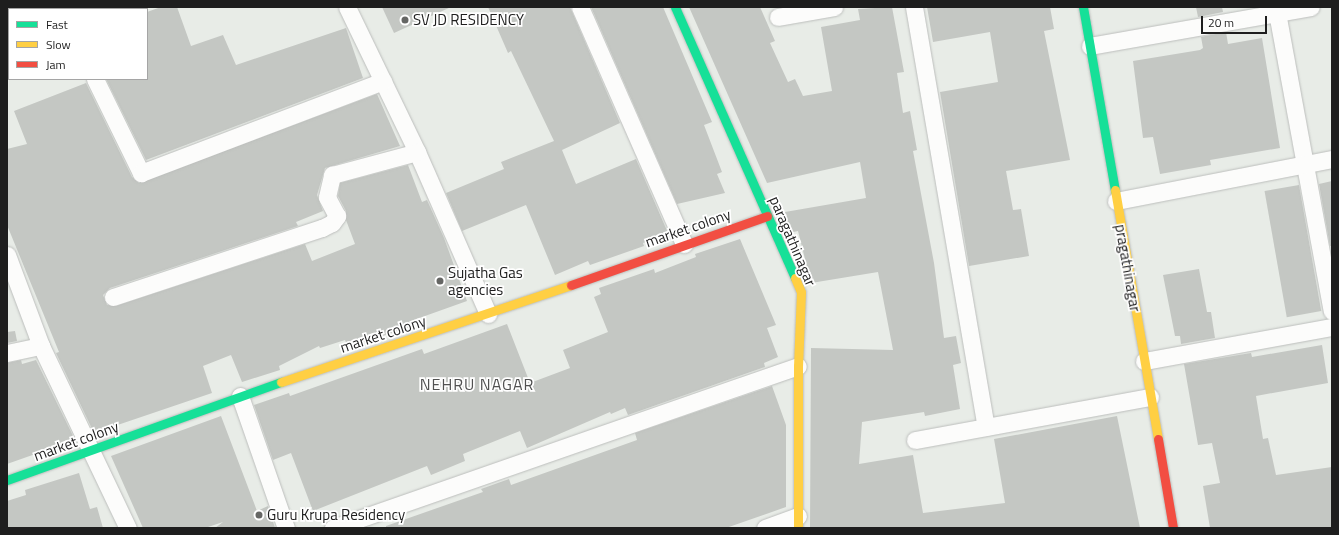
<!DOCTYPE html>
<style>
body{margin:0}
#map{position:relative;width:1339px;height:535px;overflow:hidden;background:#e8ece7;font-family:"Titillium Web",sans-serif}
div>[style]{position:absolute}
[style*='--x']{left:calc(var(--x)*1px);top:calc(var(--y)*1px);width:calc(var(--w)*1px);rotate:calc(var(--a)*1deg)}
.building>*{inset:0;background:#c4c7c3;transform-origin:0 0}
.roads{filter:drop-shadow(0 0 1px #bcbebc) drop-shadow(0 0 1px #bcbebc)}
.lane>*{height:9px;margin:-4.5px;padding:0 4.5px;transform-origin:4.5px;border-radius:4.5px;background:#fcfcfb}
.street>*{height:17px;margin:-8.5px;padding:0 8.5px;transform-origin:8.5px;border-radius:8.5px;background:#fcfcfb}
.fast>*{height:9px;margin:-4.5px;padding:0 4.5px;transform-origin:4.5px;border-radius:4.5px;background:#16e098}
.slow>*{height:9px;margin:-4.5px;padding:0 4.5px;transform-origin:4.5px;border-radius:4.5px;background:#ffcf43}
.jam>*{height:9px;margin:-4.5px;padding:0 4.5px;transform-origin:4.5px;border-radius:4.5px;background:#f24e42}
.dots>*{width:11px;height:11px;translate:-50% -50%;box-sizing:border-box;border:2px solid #fff;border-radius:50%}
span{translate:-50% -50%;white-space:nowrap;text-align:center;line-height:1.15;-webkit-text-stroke:3.5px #fff;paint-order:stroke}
.poi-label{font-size:15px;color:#1e1e1e}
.left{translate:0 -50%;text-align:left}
.street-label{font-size:15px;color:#1e1e1e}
.neighbourhood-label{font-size:16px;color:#515151;letter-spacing:1px}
.frame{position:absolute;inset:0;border:8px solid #1e1e1e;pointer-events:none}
.legend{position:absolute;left:8px;top:8px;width:140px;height:72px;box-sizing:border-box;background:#fff;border:1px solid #a5a5a5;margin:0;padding:5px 7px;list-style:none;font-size:12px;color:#1e1e1e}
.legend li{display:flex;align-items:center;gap:8px;height:20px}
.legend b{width:20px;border:1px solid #a5a5a5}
.scale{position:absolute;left:1201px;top:16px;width:66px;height:18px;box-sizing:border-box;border:2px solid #1e1e1e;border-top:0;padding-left:5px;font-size:12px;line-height:14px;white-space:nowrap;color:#1e1e1e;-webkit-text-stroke:3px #fff;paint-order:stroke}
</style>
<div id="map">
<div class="building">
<div style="clip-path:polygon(161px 7px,177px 7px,191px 46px,223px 35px,236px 65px,346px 28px,363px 78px,146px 160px,106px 79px,147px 79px,147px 12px)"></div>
<div style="clip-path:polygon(382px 7px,451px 7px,394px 33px)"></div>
<div style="clip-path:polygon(488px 7px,570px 7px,620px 123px,562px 150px,576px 184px,636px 159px,668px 233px,643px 243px,644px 246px,590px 265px,588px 261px,555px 275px,526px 205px,462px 231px,446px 193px,504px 169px,501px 162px,554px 141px,511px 51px,508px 53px)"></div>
<div style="clip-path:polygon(591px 7px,663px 7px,712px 122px,704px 125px,722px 172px,717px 174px,725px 193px,677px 204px)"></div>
<div style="clip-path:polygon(689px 7px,760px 7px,775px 41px,770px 43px,788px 82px,795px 79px,803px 96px,832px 91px,821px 27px,860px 20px,858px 9px,892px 7px,904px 72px,897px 73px,903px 113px,910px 111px,917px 150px,913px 151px,934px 263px,944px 338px,956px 336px,961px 363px,953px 365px,960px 409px,925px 416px,924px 412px,862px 422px,859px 464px,913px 455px,923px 513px,1005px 503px,994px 439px,1117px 416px,1140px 528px,810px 528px,811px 348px,893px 350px,878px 272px,811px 283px,798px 231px,789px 233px,785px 212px,866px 198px,860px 162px,767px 183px)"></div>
<div style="clip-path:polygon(927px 7px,1050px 7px,1054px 29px,1044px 31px,1070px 160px,1006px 171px,1013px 210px,1021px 209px,1029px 256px,969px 266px,940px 92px,998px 82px,990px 32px,933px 42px)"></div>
<div style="clip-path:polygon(1196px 7px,1222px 7px,1223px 12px,1198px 17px)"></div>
<div style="clip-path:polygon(1226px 32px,1228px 44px,1262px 38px,1280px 148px,1210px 160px,1211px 165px,1160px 174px,1153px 137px,1143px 138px,1133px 61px,1200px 50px,1203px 48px,1201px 37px)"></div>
<div style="clip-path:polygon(86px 83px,132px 177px,139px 183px,377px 94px,400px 146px,325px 168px,317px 195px,323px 211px,296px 222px,298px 226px,110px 288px,103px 295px,107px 305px,116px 306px,305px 244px,312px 261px,355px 244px,346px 220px,346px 211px,338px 196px,340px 183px,408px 165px,422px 202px,427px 200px,444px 238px,467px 301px,411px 321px,413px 326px,348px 347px,345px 340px,320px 348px,319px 346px,279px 366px,280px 370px,242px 382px,231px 355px,203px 366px,212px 393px,94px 433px,56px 353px,59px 352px,7px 225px,7px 149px,27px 144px,14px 111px)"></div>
<div style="clip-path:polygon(1332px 181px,1332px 246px,1330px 246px,1319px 184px)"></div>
<div style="left:1299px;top:185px;width:128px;height:35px;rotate:80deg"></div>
<div style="clip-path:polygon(740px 239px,776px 325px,767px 328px,778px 357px,764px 363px,765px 367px,628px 415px,625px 408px,611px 414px,610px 412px,527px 448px,520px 431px,463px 454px,465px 461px,431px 475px,427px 466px,313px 511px,291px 453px,273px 460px,254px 405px,289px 393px,290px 396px,422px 349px,424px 354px,507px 324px,530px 383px,570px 368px,563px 350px,608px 332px,594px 297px,601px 294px,599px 288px,654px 269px,655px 273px,696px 257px,695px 254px)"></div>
<div style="clip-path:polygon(1199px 269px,1207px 312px,1211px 312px,1215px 338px,1181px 344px,1180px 336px,1175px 336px,1163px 275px)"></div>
<div style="clip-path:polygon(15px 331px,17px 341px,7px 343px,7px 332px)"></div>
<div style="clip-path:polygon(1322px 345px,1328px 383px,1256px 396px,1263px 439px,1268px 438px,1276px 475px,1332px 467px,1332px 528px,1210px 528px,1203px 486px,1220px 483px,1212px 443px,1198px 445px,1184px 364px,1251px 353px,1252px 357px)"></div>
<div style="clip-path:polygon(21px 360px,22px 364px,36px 360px,75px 440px,7px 464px,7px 363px)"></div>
<div style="clip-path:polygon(772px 386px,786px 425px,786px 507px,726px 528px,386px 528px,386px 526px,483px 492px,481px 489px,509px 479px,511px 485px,637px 440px,635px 433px)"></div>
<div style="clip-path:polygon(221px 416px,257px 511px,268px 506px,275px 528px,215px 528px,223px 522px,205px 528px,143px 528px,111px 456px)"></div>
<div style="clip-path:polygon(79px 473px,90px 509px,97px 507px,103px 528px,7px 528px,7px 501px,26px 495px,25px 490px)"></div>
</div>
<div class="roads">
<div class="lane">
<div style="--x:129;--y:7;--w:2;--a:63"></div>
</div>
<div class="street">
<div style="--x:347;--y:7;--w:161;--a:64.2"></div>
<div style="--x:417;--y:152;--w:177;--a:66.3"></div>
<div style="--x:580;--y:7;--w:259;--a:66.3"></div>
<div style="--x:914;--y:7;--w:426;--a:80.3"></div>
<div style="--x:1276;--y:7;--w:309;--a:79.6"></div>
<div style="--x:778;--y:17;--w:57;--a:-10.1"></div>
<div style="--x:1090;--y:46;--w:224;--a:-10"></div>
<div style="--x:95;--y:79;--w:105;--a:63.9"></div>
<div style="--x:141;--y:173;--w:259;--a:-20.8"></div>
<div style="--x:1116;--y:201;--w:220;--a:-11"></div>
<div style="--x:7;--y:255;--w:97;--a:69.5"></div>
<div style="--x:41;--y:346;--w:202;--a:64.5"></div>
<div style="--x:113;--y:297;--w:220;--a:-18.3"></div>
<div style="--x:322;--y:228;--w:11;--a:-27"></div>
<div style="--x:332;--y:223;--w:9;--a:-54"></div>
<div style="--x:337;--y:216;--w:21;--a:-118"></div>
<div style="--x:327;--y:197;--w:23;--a:-77"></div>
<div style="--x:332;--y:175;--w:88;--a:-15.1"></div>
<div style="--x:7;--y:353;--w:35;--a:-12"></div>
<div style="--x:1144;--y:361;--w:191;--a:-10.3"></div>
<div style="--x:240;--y:396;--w:140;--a:70.8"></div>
<div style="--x:915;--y:440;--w:239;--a:-10.4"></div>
<div style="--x:333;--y:528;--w:492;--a:-19.2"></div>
<div style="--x:765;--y:528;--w:35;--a:-20"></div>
</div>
<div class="fast">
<div style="--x:675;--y:7;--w:296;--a:66.1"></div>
<div style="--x:1083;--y:7;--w:186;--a:80.1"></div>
<div style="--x:7;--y:480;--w:291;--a:-19.7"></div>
</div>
<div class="slow">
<div style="--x:1115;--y:190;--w:253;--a:80.2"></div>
<div style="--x:795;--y:278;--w:15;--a:67"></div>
<div style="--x:801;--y:292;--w:74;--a:92.3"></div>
<div style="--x:798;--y:366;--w:162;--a:90"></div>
<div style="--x:281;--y:382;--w:306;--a:-18.5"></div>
</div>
<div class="jam">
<div style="--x:571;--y:285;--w:208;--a:-19.4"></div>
<div style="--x:1158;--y:439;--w:90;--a:80.4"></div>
</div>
</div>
<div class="dots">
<div style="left:405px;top:20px;background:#656664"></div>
<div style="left:440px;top:281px;background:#656664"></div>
<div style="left:259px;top:515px;background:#656664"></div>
</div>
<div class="poi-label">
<span class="left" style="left:413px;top:20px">SV JD RESIDENCY</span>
<span class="left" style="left:448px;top:281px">Sujatha Gas<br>agencies</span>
<span class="left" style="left:267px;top:515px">Guru Krupa Residency</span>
</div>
<div class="street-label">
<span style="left:688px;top:228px;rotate:-19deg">market colony</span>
<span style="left:793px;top:241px;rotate:67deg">paragathinagar</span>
<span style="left:1128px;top:268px;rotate:80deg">pragathinagar</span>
<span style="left:383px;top:334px;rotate:-18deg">market colony</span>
<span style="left:76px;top:441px;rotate:-20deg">market colony</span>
</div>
<div class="neighbourhood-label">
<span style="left:477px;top:384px">NEHRU NAGAR</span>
</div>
<div class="frame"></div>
<ul class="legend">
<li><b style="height:5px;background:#16e098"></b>Fast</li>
<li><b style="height:5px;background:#ffcf43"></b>Slow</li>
<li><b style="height:5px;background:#f24e42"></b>Jam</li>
</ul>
<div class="scale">20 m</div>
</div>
